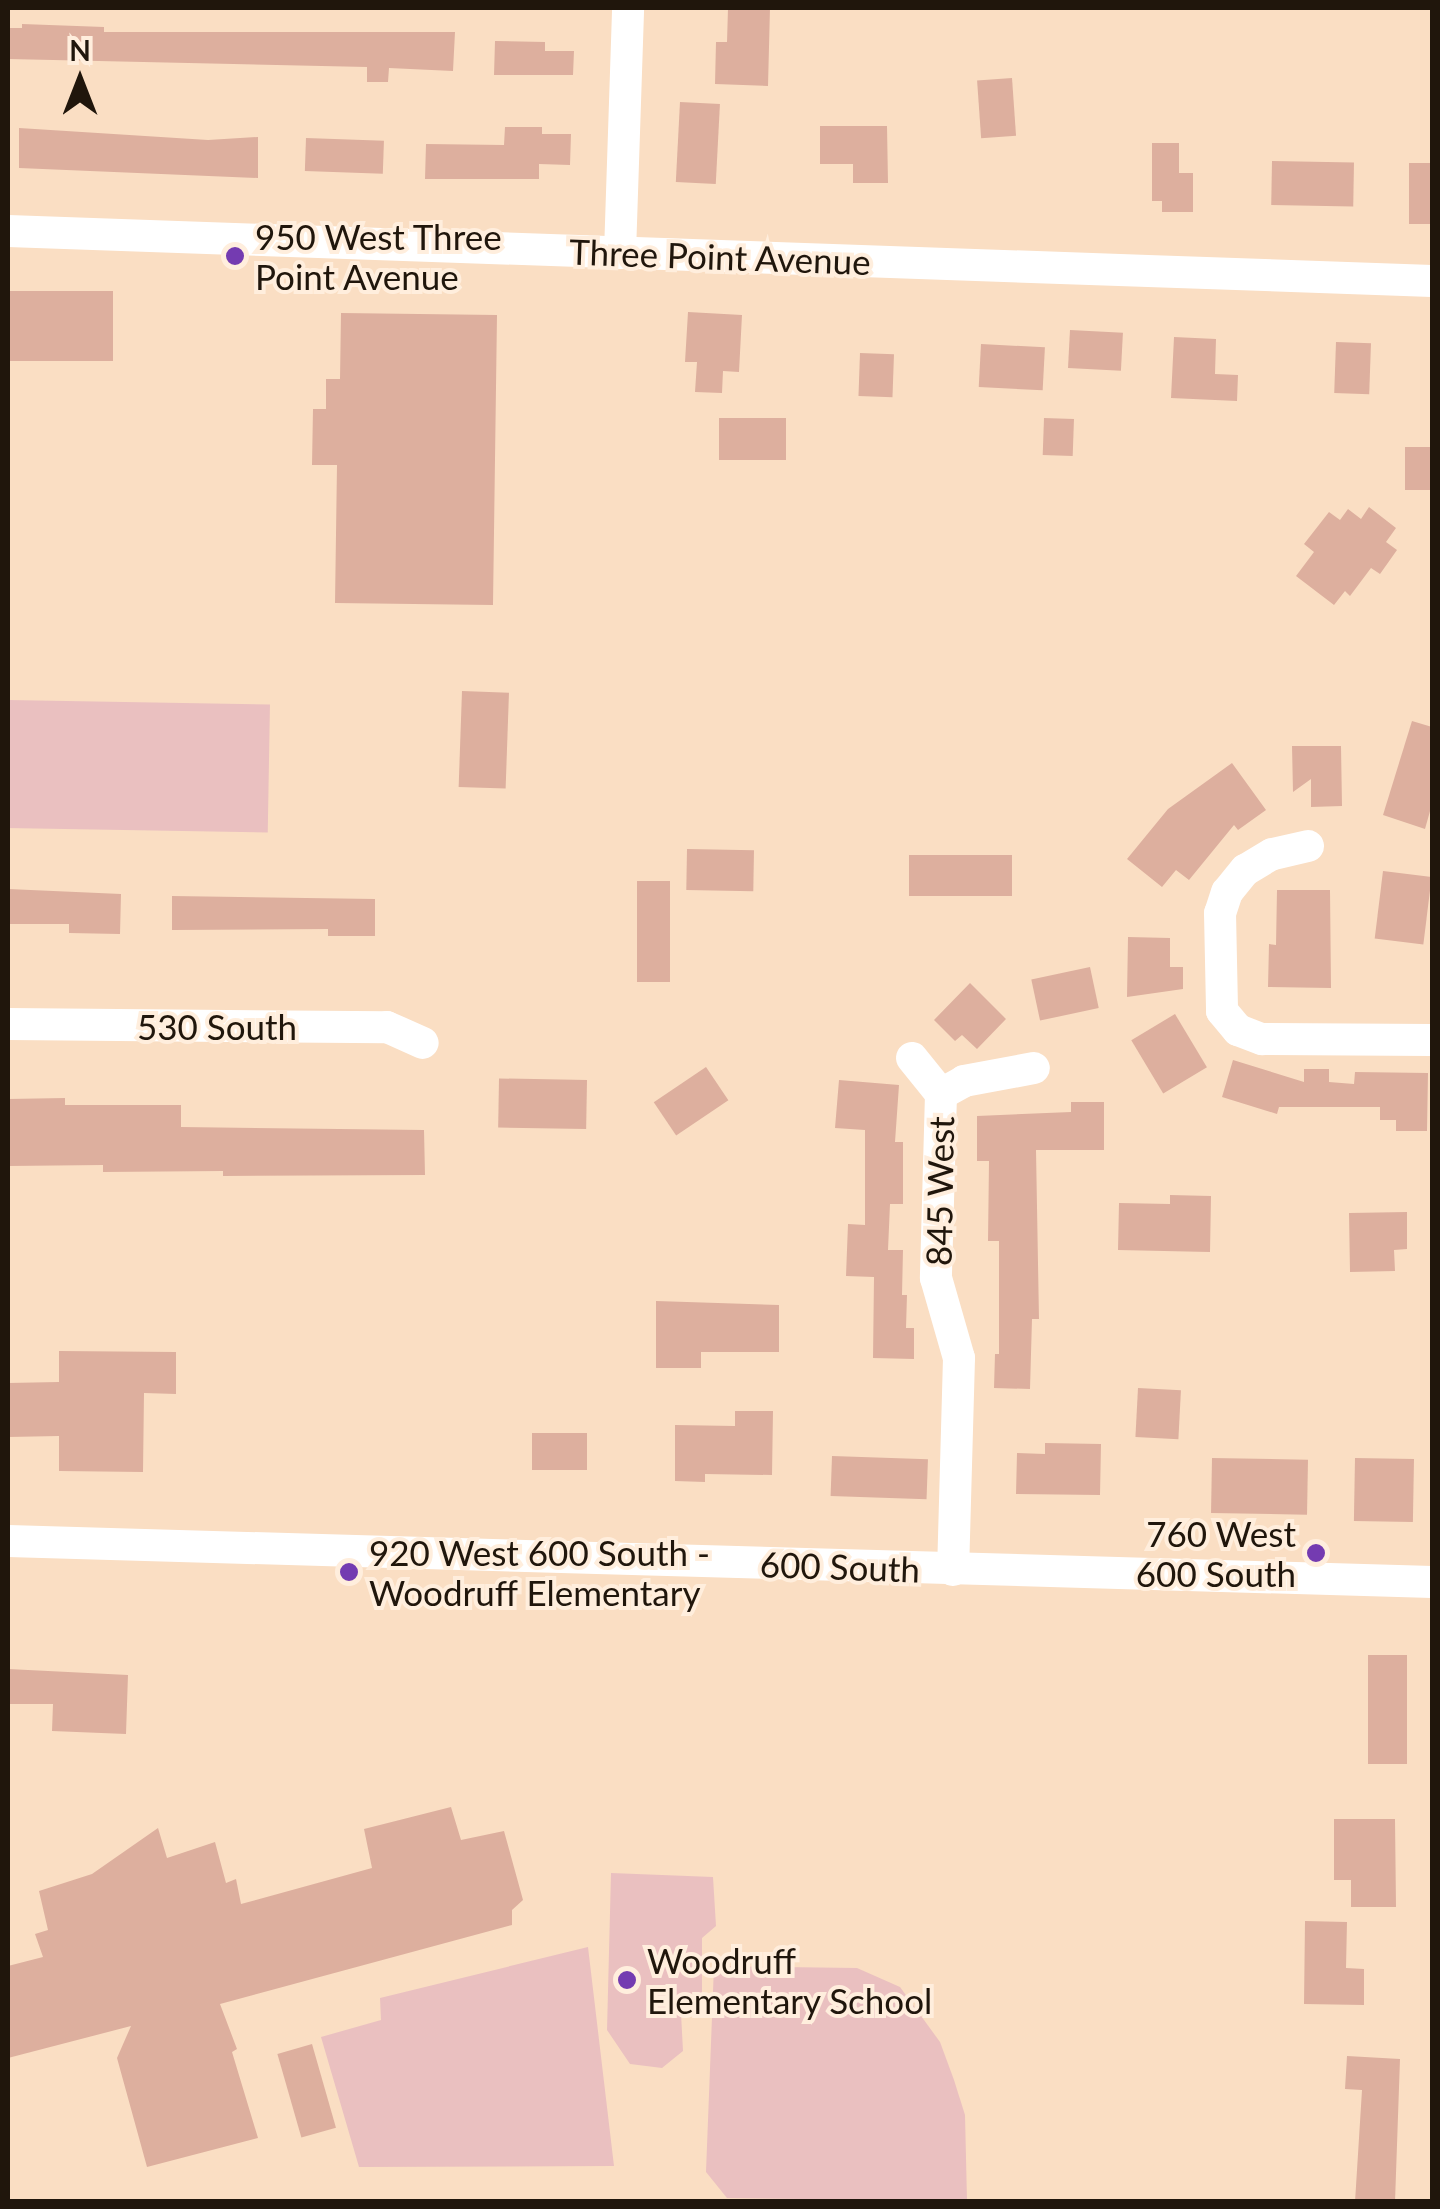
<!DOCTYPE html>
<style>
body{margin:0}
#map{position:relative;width:1440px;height:2209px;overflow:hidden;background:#fadec3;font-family:Lato,sans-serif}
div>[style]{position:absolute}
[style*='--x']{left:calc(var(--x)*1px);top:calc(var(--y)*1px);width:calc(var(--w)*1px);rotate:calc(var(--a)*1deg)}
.green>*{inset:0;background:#eac0c0;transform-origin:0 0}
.building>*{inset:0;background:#ddaf9e;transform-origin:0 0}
.minor>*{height:32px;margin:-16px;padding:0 16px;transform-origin:16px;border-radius:16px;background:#fff}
.dots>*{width:28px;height:28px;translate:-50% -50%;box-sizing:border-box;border:5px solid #fed;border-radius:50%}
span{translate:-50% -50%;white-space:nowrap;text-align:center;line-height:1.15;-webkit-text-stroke:8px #fed;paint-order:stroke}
.poi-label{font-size:35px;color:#20160c}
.left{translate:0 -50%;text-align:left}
.right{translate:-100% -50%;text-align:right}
.street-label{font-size:35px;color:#20160c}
.frame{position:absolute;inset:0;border:10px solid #20160c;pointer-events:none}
.north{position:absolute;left:30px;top:30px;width:100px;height:100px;-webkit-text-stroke:8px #fed;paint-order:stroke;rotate:0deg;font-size:28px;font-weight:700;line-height:40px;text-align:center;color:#20160c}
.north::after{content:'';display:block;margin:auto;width:35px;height:45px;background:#20160c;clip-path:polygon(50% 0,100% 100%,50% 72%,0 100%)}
</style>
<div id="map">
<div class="green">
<div style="left:8px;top:700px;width:262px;height:128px;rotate:1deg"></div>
<div style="clip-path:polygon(611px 1873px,713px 1877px,716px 1926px,702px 1938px,702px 1993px,681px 2013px,683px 2051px,662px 2068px,630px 2064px,607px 2030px)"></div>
<div style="clip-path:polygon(588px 1947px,614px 2166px,359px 2167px,321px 2037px,381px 2020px,380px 1998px)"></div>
<div style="clip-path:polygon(714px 1966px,857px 1968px,900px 1987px,940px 2042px,954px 2080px,965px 2115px,967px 2201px,727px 2198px,706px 2172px)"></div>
</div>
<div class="building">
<div style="clip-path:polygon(728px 8px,770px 8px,768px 86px,715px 84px,716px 42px,727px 42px)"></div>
<div style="clip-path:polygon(22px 24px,104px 27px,104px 32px,455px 32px,453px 71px,389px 68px,388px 82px,367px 82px,367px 67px,8px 59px,8px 28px,22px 28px)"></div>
<div style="clip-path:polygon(495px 41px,545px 42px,545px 51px,574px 51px,573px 75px,494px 75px)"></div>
<div style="left:1012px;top:78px;width:58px;height:35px;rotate:86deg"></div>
<div style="left:680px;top:102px;width:40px;height:80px;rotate:3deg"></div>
<div style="clip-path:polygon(820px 126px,887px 126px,888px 183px,853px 183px,853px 164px,820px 164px)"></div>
<div style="clip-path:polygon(505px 127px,542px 127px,542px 134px,571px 134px,570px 165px,539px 164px,539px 179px,425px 179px,426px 144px,504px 145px)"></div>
<div style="clip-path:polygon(19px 128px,208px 140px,258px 137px,258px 178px,19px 168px)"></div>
<div style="left:306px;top:138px;width:78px;height:33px;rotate:2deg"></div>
<div style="clip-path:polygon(1152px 143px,1179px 143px,1179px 173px,1193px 173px,1193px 212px,1162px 212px,1162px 201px,1152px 201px)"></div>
<div style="left:1272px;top:161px;width:82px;height:44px;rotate:1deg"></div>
<div style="left:1409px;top:163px;width:23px;height:61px"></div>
<div style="left:8px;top:291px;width:105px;height:70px"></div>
<div style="clip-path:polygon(688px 312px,742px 315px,739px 372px,723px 371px,722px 393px,695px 392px,697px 362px,685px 362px)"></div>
<div style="clip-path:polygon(341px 313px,497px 315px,493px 605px,335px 603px,337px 465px,312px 465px,313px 409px,326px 409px,326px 379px,340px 379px)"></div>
<div style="left:1070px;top:330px;width:53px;height:38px;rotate:3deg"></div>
<div style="clip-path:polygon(1174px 337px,1216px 339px,1215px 374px,1238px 375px,1237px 401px,1171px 398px)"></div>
<div style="left:1336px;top:342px;width:35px;height:51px;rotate:2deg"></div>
<div style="left:981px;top:344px;width:64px;height:43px;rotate:3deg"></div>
<div style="left:860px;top:353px;width:34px;height:43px;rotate:2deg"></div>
<div style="left:719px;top:418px;width:67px;height:42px"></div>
<div style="left:1044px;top:418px;width:30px;height:37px;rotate:2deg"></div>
<div style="left:1405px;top:447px;width:27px;height:43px"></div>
<div style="clip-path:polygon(1369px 507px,1396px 528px,1386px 542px,1397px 550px,1380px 574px,1371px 568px,1350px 596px,1345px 591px,1334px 605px,1296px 576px,1314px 552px,1304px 544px,1329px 512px,1340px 520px,1348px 509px,1361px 519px)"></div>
<div style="left:462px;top:691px;width:47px;height:96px;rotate:2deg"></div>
<div style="clip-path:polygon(1412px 721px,1432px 727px,1432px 804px,1425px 829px,1383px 815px)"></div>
<div style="clip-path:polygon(1292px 746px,1341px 746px,1342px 806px,1311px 807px,1311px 779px,1293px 792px)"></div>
<div style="clip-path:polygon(1232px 763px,1266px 810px,1238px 830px,1234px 825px,1189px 880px,1176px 870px,1162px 887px,1127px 859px,1168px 809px)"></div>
<div style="left:687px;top:849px;width:67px;height:41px;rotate:1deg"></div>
<div style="left:1012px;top:855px;width:41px;height:103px;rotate:90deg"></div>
<div style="left:1383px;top:871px;width:49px;height:68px;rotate:7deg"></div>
<div style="left:637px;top:881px;width:33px;height:101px"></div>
<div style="clip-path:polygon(8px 889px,121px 894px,120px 934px,69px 933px,69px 924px,8px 924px)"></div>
<div style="clip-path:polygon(1277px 890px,1330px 890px,1331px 988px,1268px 987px,1269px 944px,1276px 945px)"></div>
<div style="clip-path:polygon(172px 896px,375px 899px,375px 936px,328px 936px,328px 929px,172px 930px)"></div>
<div style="clip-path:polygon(1128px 937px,1170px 938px,1170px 967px,1183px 967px,1183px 989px,1127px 997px)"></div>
<div style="left:1090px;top:967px;width:42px;height:60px;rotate:78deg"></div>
<div style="clip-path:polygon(970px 983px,1006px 1019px,977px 1049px,962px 1035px,955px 1041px,934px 1020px)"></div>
<div style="left:1175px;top:1014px;width:62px;height:51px;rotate:59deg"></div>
<div style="clip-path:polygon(1233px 1060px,1304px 1082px,1304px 1069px,1329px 1069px,1329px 1082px,1354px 1084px,1355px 1072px,1428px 1073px,1427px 1131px,1396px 1131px,1396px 1120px,1380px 1120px,1380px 1107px,1279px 1107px,1277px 1114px,1222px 1097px)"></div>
<div style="left:706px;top:1067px;width:40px;height:63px;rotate:56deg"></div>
<div style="left:587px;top:1080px;width:49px;height:88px;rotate:91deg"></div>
<div style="clip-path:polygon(839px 1080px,899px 1085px,895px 1142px,903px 1142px,903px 1204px,890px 1204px,888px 1250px,903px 1250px,902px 1295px,907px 1295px,906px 1328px,914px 1328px,914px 1359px,873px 1358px,874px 1277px,846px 1276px,848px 1224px,865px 1225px,865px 1130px,835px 1128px)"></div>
<div style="clip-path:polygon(65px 1098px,65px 1105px,181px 1105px,181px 1127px,424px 1130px,425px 1175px,223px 1176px,223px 1171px,103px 1172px,103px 1165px,8px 1166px,8px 1099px)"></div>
<div style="clip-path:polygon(1071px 1102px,1104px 1102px,1104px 1150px,1036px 1150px,1039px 1319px,1032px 1319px,1030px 1389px,994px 1388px,995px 1354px,999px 1354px,999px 1241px,988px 1241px,989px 1161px,977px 1161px,977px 1116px,1071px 1112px)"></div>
<div style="clip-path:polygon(1170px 1195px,1211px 1196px,1210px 1252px,1118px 1250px,1119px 1203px,1170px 1204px)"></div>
<div style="clip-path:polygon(1407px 1212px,1407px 1249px,1394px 1250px,1395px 1271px,1350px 1272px,1349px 1213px)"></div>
<div style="clip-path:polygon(656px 1301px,779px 1305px,779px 1352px,701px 1352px,701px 1368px,656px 1368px)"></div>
<div style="clip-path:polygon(59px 1351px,176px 1352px,176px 1394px,144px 1393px,143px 1472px,59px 1471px,59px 1436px,8px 1437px,8px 1383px,59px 1382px)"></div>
<div style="left:1138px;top:1388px;width:43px;height:49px;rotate:3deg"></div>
<div style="clip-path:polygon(735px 1411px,773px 1411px,772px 1475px,705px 1474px,705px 1482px,675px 1481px,675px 1425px,735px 1426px)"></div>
<div style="left:532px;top:1433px;width:55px;height:37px"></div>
<div style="clip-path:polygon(1045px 1443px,1101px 1444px,1100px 1495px,1016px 1494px,1017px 1453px,1045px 1454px)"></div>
<div style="left:832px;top:1456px;width:96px;height:40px;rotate:2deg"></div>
<div style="left:1212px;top:1458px;width:96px;height:55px;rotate:1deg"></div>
<div style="left:1355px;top:1458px;width:59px;height:63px;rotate:1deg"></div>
<div style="left:1368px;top:1655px;width:39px;height:109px"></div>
<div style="clip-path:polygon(8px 1669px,128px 1675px,126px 1734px,52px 1731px,53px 1704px,8px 1704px)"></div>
<div style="clip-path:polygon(451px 1807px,461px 1840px,504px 1831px,523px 1900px,512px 1910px,512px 1925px,220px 2004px,237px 2049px,232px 2052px,258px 2138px,147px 2167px,117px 2058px,131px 2026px,8px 2058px,8px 1966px,43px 1957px,35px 1934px,48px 1930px,39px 1891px,92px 1874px,158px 1828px,167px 1858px,215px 1842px,226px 1883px,236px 1879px,241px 1904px,372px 1868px,364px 1829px)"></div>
<div style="clip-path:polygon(1334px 1819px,1395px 1819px,1396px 1907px,1351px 1907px,1351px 1880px,1334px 1880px)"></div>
<div style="clip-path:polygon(1305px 1921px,1347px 1922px,1346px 1968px,1364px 1969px,1364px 2005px,1304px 2004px)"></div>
<div style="left:312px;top:2044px;width:87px;height:36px;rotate:74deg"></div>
<div style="clip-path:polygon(1347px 2056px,1400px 2059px,1395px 2202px,1355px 2202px,1362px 2090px,1345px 2089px)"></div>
</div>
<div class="minor">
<div style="--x:8;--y:231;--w:1425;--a:2.01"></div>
<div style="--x:620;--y:253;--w:245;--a:-88.1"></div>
<div style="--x:1308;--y:846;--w:37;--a:167"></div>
<div style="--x:1272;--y:854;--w:31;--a:149"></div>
<div style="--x:1245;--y:870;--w:28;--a:129"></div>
<div style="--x:1227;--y:892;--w:22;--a:108"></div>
<div style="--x:1220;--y:913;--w:98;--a:88.8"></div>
<div style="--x:1222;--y:1011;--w:25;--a:50"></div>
<div style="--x:1238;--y:1030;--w:26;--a:21"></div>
<div style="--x:1262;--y:1039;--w:170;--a:0.3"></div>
<div style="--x:8;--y:1024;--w:379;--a:0.5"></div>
<div style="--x:387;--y:1027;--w:39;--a:24"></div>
<div style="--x:912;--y:1058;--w:46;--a:51.1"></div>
<div style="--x:941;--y:1094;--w:184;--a:91.6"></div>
<div style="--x:936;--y:1278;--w:83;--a:74"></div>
<div style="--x:959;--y:1358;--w:212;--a:91.6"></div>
<div style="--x:941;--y:1094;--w:26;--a:-29"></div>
<div style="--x:964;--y:1081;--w:71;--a:-10.5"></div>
<div style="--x:8;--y:1541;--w:1425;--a:1.65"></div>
</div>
<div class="dots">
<div style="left:235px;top:256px;background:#743bb1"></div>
<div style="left:1316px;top:1553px;background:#743bb1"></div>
<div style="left:349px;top:1572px;background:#743bb1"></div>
<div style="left:627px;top:1980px;background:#743bb1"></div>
</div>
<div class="poi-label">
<span class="left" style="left:255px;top:256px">950 West Three<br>Point Avenue</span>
<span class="right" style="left:1296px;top:1553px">760 West<br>600 South</span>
<span class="left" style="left:369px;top:1572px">920 West 600 South -<br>Woodruff Elementary</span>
<span class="left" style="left:647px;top:1980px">Woodruff<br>Elementary School</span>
</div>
<div class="street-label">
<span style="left:720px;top:256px;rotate:2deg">Three Point Avenue</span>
<span style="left:217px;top:1026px">530 South</span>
<span style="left:939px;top:1191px;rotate:-89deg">845 West</span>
<span style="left:840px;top:1566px;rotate:2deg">600 South</span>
</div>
<div class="frame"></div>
<div class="north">N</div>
</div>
